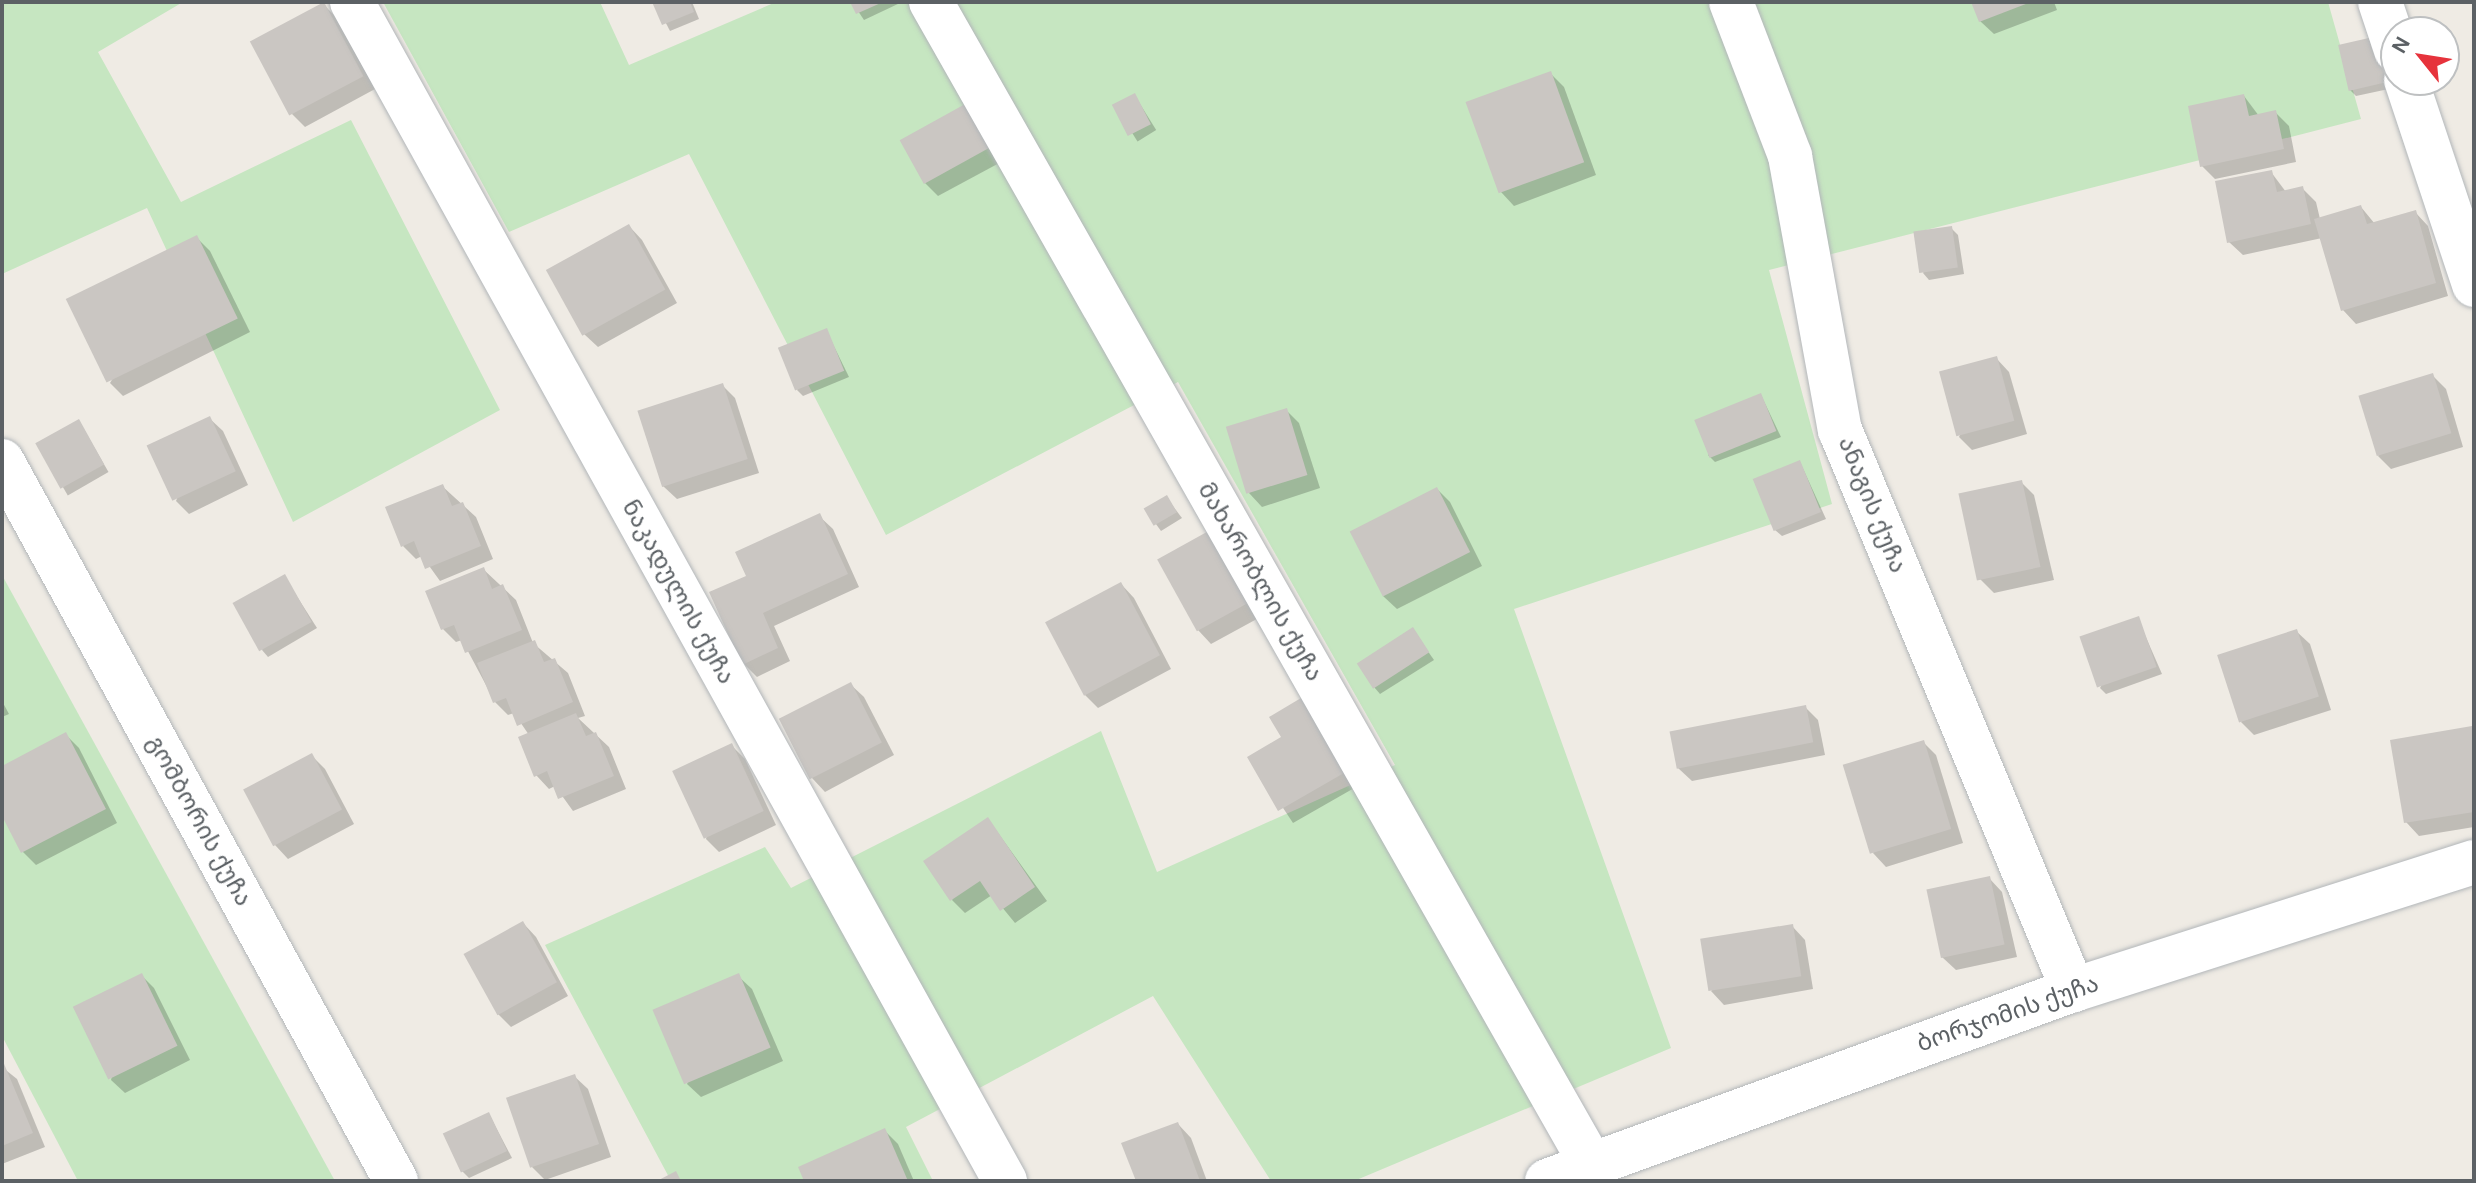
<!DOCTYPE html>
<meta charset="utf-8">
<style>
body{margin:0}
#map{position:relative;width:2476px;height:1183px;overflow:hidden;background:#efebe4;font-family:Karla,"Noto Sans Georgian",sans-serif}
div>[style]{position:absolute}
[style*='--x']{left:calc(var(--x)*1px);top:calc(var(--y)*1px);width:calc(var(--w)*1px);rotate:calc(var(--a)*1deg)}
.green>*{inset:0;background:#c6e6c1}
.shadow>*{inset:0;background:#0003;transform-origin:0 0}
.building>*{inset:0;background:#cac6c2;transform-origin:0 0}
.roads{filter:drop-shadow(0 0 2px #b2b6b9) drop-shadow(0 0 2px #b2b6b9)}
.minor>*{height:44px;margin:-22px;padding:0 22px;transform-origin:22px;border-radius:22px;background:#fff}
span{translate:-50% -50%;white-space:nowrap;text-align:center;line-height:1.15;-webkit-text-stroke:6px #fff;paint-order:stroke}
.street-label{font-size:24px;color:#5c6165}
.frame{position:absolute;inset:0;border:4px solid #5c6165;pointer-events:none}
.north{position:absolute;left:2380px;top:16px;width:80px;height:80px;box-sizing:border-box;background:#fff;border:2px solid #bec0c1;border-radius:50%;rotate:300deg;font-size:22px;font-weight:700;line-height:32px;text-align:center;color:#5c6165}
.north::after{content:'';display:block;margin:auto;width:28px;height:36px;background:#e6333c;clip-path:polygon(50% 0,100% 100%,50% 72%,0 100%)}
</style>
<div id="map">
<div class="green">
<div style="clip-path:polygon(2px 2px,183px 2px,98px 52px,181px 202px,351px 120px,500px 410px,293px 522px,147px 208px,2px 274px)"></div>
<div style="clip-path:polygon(383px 2px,600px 2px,629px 65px,776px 2px,2328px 2px,2361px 119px,1769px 270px,1832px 504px,1514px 609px,1671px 1048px,1354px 1181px,1271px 1181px,1153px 996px,906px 1127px,933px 1181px,671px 1181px,545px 945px,765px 847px,791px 888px,1101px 731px,1157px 872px,1395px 765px,1178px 382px,886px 535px,689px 154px,509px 232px)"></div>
<div style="clip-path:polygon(2px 575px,335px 1181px,78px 1181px,2px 1036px)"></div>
</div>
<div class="shadow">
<div style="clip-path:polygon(655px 2px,692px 2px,699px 19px,670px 31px)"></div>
<div style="clip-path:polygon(852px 2px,899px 2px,900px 3px,864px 20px)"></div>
<div style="clip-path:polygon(1973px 2px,2054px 2px,2057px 10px,1994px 34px,1980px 21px)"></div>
<div style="clip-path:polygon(323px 4px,336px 17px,375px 89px,305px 127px,292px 114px)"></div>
<div style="clip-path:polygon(2340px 46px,2398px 87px,2356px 96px,2350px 90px)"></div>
<div style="clip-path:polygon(1550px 73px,1564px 87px,1596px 175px,1514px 206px,1501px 192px,1468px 104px)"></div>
<div style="left:1135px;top:96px;width:40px;height:22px;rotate:58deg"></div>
<div style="clip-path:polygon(2244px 96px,2259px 116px,2276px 113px,2289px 126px,2296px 162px,2215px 179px,2202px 166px)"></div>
<div style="clip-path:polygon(980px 119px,1003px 161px,938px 196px,925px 183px)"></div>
<div style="clip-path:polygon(2271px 172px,2286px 192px,2303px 189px,2316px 202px,2320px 219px,2361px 207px,2375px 224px,2415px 212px,2428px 226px,2448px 296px,2356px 324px,2343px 310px,2322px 238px,2243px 255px,2229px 242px)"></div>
<div style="clip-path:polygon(629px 226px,642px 240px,677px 303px,598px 347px,584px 334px)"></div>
<div style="clip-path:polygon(1951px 228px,1958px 235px,1964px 274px,1929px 280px,1923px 273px)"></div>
<div style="clip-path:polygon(197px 238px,210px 251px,250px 332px,123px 396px,110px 383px)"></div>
<div style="clip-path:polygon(826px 330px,849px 377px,803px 396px,797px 390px)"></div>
<div style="clip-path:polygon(1996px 358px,2009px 372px,2027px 434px,1972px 450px,1959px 437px)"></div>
<div style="clip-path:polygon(2432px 375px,2446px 389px,2463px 447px,2391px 469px,2378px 456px)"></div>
<div style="clip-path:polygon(722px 385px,735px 398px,759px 473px,677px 499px,663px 486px)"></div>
<div style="clip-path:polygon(1761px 395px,1781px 437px,1715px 462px,1708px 455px)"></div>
<div style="clip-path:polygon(1286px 410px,1299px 423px,1320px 488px,1262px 507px,1249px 493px)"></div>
<div style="clip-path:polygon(209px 418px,223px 431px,248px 485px,189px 514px,176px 501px)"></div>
<div style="left:79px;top:421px;width:59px;height:47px;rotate:60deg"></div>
<div style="clip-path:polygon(1800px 462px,1826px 519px,1782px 536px,1775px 530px)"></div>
<div style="clip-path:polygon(2021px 482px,2034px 495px,2054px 580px,1994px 593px,1980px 579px)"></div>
<div style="clip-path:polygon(442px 486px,476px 517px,493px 559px,440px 581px,422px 556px,416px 559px,403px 546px)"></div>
<div style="clip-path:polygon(1437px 489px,1450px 502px,1482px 566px,1397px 609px,1383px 596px)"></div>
<div style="clip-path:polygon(1166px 497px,1182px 518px,1161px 531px,1145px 509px)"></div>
<div style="clip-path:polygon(819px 516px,833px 529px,859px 587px,774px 626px,790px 661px,757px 677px,744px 664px,748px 577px)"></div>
<div style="clip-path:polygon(1214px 530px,1266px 614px,1211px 644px,1198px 630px)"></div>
<div style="clip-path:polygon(483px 569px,516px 600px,533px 643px,568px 673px,585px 716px,578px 718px,609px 747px,626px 789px,573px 811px,555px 786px,549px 789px,536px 775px,529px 735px,514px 713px,508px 715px,495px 702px,462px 640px,456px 642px,443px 629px)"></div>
<div style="clip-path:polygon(284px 576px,317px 628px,268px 657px,262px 650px)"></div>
<div style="clip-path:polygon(1121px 584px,1134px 598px,1171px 669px,1098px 708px,1085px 695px)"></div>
<div style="clip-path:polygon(2138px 619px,2162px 674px,2106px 694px,2100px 688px)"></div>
<div style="clip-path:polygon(1413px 630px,1434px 660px,1380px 694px,1374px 687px)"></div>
<div style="clip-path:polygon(2296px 631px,2310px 644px,2331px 710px,2254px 735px,2241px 722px)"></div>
<div style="clip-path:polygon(850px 684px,864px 697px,894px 755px,825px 792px,812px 778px)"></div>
<div style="clip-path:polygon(2px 701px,9px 714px,2px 717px)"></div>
<div style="clip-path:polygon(1301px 701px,1314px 714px,1356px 787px,1293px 823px,1250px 758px,1283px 738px)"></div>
<div style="clip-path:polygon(1805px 707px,1818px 720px,1825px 755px,1692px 781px,1678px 768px)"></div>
<div style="clip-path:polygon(2471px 728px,2474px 827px,2419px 836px,2406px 822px)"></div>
<div style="clip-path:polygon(66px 735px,79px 748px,117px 823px,36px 865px,23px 852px,2px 812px,2px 768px)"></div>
<div style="clip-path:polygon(1923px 742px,1936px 755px,1963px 843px,1886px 867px,1873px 853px)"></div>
<div style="clip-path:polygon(731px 745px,745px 759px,776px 825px,719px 852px,706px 839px)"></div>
<div style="clip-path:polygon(311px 755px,325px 769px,354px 824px,288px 859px,275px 845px)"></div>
<div style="clip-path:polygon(988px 819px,1047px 901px,1015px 923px,992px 895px,965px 913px,952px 900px)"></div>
<div style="clip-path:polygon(1989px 878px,2002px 892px,2017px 957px,1956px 970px,1942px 957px)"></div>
<div style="clip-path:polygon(523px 923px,536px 937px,568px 996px,511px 1027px,498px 1014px,465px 955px)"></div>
<div style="clip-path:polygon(1792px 926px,1805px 940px,1813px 989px,1724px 1005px,1711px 991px)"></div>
<div style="clip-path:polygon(141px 975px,154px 988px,190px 1060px,125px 1093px,111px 1080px)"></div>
<div style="clip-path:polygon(738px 976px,752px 989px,783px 1061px,701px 1097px,687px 1084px)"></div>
<div style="clip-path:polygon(2px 1067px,17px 1079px,45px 1147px,2px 1164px)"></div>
<div style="clip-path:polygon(574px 1076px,588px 1089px,611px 1157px,545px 1180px,532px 1167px)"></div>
<div style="clip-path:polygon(489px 1114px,512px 1158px,469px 1178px,462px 1171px)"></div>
<div style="clip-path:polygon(1178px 1124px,1191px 1138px,1207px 1181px,1138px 1181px)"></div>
<div style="clip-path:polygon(885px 1131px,898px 1144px,914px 1181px,806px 1181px)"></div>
</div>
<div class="building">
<div style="left:324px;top:2px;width:84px;height:84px;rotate:62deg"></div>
<div style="clip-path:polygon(652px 2px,690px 2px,694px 12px,662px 25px)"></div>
<div style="clip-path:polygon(850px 2px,883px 2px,856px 14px)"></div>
<div style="clip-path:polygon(1971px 2px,2031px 2px,1979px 22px)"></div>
<div style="left:2382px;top:35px;width:47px;height:45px;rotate:77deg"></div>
<div style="left:1551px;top:71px;width:97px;height:91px;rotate:70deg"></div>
<div style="left:1135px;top:93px;width:35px;height:26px;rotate:63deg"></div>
<div style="clip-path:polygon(2244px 94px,2249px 116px,2276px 110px,2284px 149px,2200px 167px,2188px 106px)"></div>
<div style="left:967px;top:103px;width:50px;height:77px;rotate:61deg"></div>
<div style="clip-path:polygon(2272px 170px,2277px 192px,2303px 186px,2311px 224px,2227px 243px,2215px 181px)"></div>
<div style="clip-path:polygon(2361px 205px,2367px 224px,2416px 210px,2436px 283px,2341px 311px,2314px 219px)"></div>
<div style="left:629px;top:224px;width:75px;height:95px;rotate:61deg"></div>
<div style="left:1952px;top:226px;width:42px;height:39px;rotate:82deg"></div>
<div style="left:197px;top:235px;width:93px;height:146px;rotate:64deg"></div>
<div style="left:827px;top:328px;width:46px;height:53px;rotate:68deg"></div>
<div style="left:1997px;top:356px;width:67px;height:60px;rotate:75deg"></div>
<div style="left:2433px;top:373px;width:63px;height:78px;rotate:73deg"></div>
<div style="left:723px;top:383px;width:80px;height:90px;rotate:72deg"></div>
<div style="left:1761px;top:393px;width:41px;height:72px;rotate:68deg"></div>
<div style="left:1287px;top:408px;width:70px;height:64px;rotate:73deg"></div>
<div style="left:210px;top:416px;width:61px;height:70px;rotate:65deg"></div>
<div style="left:79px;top:419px;width:52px;height:50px;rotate:61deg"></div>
<div style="left:1800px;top:460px;width:56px;height:51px;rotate:68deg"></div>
<div style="left:2022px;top:480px;width:89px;height:65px;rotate:78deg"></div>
<div style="clip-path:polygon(443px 484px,452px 506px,463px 502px,481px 546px,425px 569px,414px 541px,401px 547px,385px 507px)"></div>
<div style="left:1437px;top:487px;width:73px;height:98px;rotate:63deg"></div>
<div style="left:1167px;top:495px;width:20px;height:27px;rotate:60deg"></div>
<div style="clip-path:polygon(820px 513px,848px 574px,763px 613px,778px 648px,742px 665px,709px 592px,746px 576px,735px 552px)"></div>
<div style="left:1214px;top:528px;width:82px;height:65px;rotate:61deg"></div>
<div style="clip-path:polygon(484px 567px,492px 589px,503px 584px,522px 630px,465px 653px,454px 625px,441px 630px,425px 591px)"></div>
<div style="left:285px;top:574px;width:55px;height:60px;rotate:61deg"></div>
<div style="left:1121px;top:582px;width:83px;height:86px;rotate:62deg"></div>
<div style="left:2139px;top:616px;width:54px;height:63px;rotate:71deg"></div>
<div style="left:1413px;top:627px;width:30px;height:67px;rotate:57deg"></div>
<div style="left:2297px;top:629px;width:71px;height:84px;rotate:72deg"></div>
<div style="clip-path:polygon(535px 640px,544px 662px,555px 658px,573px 702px,517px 726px,506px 698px,493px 703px,477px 663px)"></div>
<div style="left:851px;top:682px;width:68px;height:81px;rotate:63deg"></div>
<div style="clip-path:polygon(1301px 698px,1344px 773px,1278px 811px,1247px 757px,1281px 737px,1269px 717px)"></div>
<div style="left:1806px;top:705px;width:38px;height:139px;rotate:79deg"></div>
<div style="clip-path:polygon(576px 713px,586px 736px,596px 732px,614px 776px,558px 799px,547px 771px,534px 777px,518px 737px)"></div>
<div style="clip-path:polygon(2472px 726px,2474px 812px,2404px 823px,2390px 740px)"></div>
<div style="clip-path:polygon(66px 732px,106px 809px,21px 853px,2px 816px,2px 766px)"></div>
<div style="left:1924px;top:740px;width:93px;height:85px;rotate:73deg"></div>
<div style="left:732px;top:743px;width:75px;height:66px;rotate:65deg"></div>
<div style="left:312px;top:753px;width:64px;height:78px;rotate:62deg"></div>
<div style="clip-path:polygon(988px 817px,1035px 887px,1000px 911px,980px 881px,950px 901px,923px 861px)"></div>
<div style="left:1990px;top:876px;width:70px;height:65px;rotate:78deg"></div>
<div style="left:523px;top:921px;width:70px;height:68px;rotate:61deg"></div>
<div style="left:1793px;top:924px;width:53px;height:94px;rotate:81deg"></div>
<div style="left:142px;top:973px;width:81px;height:77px;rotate:64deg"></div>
<div style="left:739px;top:973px;width:81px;height:94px;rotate:67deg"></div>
<div style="clip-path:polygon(2px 1059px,33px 1133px,2px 1146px)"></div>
<div style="left:575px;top:1074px;width:74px;height:73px;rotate:71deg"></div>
<div style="left:489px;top:1112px;width:43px;height:51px;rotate:65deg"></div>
<div style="clip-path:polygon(1178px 1122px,1200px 1181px,1136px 1181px,1121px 1143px)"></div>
<div style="clip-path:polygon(885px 1128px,908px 1181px,804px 1181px,798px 1167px)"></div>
<div style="clip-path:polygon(676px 1171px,681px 1181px,657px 1181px)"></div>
</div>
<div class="roads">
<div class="minor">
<div style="--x:352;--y:2;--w:1348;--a:61.02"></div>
<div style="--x:931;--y:2;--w:1334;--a:60.4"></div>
<div style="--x:1731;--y:2;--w:165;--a:69"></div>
<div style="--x:1790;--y:156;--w:279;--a:79.7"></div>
<div style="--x:1840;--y:430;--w:607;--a:67.41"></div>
<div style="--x:2380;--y:2;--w:51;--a:71.6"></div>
<div style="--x:2406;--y:80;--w:216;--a:71.6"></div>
<div style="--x:2;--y:461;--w:821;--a:61.31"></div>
<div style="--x:1547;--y:1181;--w:560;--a:-19.96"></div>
<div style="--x:2073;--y:990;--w:421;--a:-17.7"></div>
</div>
</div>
<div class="street-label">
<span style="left:1872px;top:505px;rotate:68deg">ანაგის ქუჩა</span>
<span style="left:1260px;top:582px;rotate:60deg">მახარობლის ქუჩა</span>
<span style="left:678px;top:592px;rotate:61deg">ნაკადულის ქუჩა</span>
<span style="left:199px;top:821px;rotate:61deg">გომბორის ქუჩა</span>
<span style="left:2008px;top:1014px;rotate:-19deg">ბორჯომის ქუჩა</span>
</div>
<div class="frame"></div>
<div class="north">N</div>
</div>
